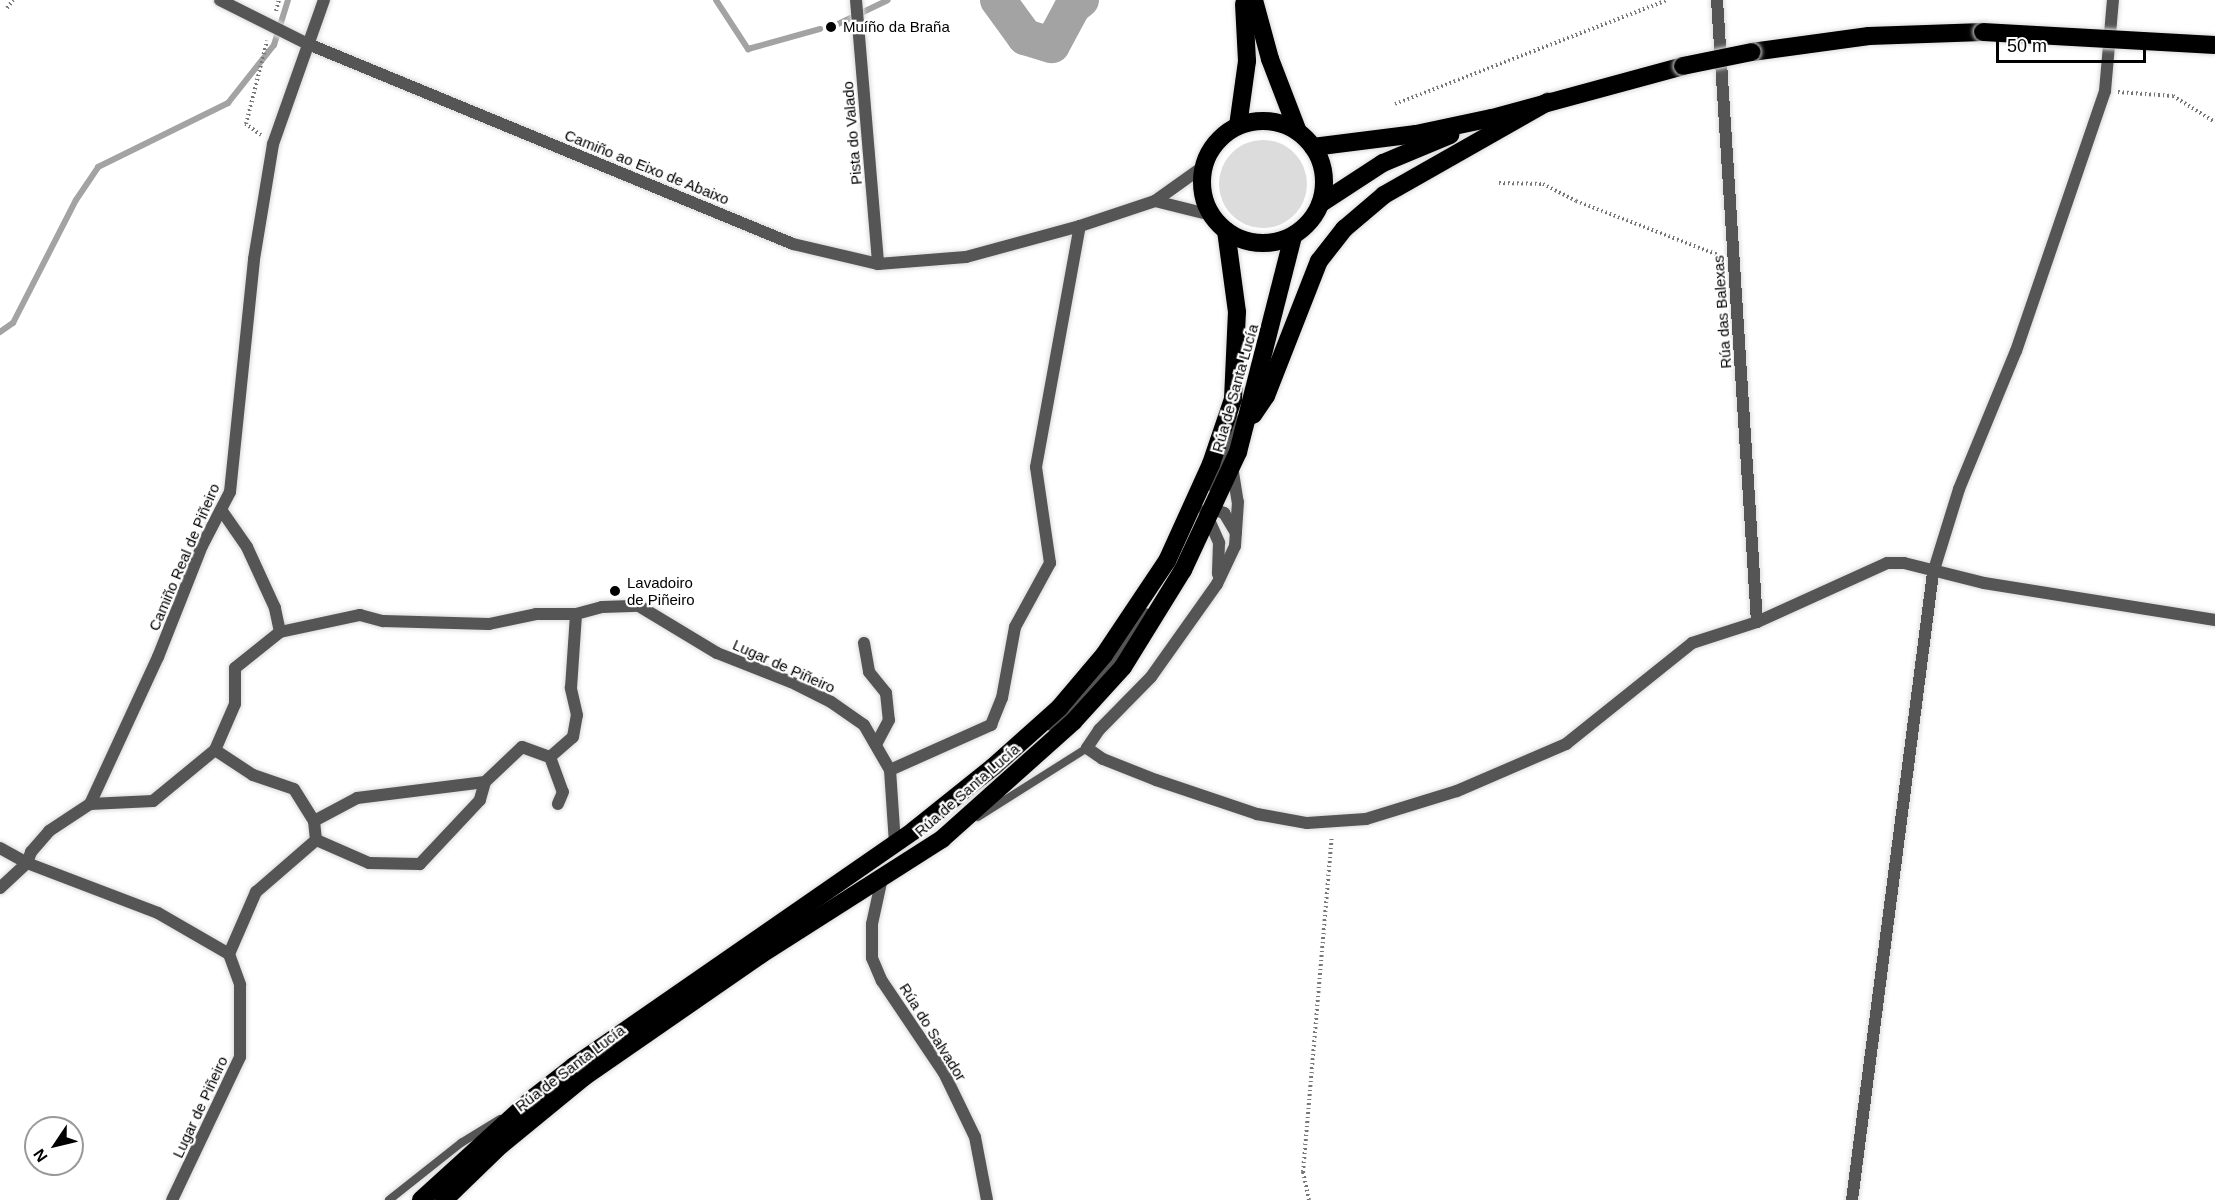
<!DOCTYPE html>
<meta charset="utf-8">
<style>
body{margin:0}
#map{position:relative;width:2215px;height:1200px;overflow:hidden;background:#fff;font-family:Helvetica,sans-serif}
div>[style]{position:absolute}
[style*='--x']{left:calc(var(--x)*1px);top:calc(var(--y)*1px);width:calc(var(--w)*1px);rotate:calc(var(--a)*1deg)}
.green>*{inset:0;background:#dcdcdc}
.round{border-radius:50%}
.stream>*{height:6px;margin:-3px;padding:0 3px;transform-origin:3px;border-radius:3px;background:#a3a3a3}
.river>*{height:36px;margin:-18px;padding:0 18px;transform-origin:18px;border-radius:18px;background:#a3a3a3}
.path>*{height:4px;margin-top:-2px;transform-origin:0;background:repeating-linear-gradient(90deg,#777 0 1.5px,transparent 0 4.5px)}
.roads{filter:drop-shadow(0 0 2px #dbdbdb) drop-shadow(0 0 2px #dbdbdb)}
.lane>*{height:8px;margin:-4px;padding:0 4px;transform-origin:4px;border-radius:4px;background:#555}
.street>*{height:12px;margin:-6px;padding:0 6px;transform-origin:6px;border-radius:6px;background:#555}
.highway>*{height:18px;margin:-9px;padding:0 9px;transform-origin:9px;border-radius:9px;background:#000}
.highway>.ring{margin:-9px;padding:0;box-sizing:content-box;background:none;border:18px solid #000;border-radius:50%}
.bridges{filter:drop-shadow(0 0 2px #dbdbdb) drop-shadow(0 0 2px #dbdbdb)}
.highway-bridge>*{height:18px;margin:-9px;padding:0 9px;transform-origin:9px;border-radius:9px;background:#000}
.dots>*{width:16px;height:16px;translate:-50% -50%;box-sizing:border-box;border:3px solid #fff;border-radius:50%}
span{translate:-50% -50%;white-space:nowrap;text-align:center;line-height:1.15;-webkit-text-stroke:4.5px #fff;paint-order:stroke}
.poi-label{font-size:15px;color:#000}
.left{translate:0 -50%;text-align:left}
.street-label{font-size:15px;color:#000}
.north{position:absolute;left:24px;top:1116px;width:60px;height:60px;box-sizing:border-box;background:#fff;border:2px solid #999;border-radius:50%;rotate:235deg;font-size:16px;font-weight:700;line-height:24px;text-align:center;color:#000}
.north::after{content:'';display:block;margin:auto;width:21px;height:27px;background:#000;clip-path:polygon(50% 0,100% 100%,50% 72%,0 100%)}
.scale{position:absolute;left:1996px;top:36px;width:150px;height:27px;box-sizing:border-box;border:3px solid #000;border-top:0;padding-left:8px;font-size:18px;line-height:21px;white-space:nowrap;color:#000;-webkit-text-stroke:4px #fff;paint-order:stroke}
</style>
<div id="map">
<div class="green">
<div class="round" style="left:1219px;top:140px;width:88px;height:88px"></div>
</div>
<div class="stream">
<div style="--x:716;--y:0;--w:59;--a:56.9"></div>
<div style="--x:748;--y:49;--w:75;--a:-15.5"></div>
<div style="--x:994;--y:0;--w:6;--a:18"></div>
<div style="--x:838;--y:24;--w:55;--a:-25.6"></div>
<div style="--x:0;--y:332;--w:16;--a:-35"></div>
<div style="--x:13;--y:323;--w:138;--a:-62.9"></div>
<div style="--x:76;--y:200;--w:40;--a:-56"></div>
<div style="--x:98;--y:167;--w:145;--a:-26.2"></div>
<div style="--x:228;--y:103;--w:74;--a:-51.6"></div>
<div style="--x:274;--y:45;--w:47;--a:-72.7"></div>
</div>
<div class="river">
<div style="--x:998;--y:0;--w:46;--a:53.9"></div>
<div style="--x:1025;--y:37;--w:28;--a:17"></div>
<div style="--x:1052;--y:45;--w:44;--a:-61.7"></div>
<div style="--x:1073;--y:6;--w:10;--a:-37"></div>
</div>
<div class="path">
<div style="--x:7;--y:8;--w:10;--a:-53"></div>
<div style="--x:276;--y:11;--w:11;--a:-75"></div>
<div style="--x:2118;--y:92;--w:55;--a:4.2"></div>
<div style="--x:2173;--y:96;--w:49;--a:31.8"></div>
<div style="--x:1395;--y:104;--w:292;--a:-20.9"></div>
<div style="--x:261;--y:135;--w:19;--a:-144"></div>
<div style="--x:246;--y:124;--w:86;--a:-75.8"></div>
<div style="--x:1499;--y:183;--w:44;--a:1.3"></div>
<div style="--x:1543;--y:184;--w:37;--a:27"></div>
<div style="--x:1576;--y:201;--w:152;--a:20.8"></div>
<div style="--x:1309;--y:1200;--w:29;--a:-102"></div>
<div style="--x:1303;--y:1172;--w:336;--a:-85.1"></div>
</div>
<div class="roads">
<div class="lane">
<div style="--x:978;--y:817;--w:129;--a:-32.3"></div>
<div style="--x:389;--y:1200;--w:92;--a:-38.4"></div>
<div style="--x:461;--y:1143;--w:46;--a:-31.6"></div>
</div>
<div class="street">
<div style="--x:220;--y:0;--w:98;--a:26.6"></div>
<div style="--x:308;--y:44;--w:525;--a:22.41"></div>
<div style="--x:793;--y:244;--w:87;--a:13.2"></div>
<div style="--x:878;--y:264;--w:88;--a:-4.5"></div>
<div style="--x:966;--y:257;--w:118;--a:-15.2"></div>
<div style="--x:1080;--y:226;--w:79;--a:-18.4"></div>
<div style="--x:1155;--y:201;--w:60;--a:-35.5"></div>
<div style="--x:856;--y:0;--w:265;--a:85.2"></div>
<div style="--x:1717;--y:0;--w:623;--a:86.32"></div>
<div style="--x:1155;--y:201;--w:58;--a:14"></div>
<div style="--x:1232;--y:466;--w:36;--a:81"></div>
<div style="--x:1238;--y:502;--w:44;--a:93.9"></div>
<div style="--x:1235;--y:546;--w:42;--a:115.3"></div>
<div style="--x:1217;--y:584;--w:114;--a:125.4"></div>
<div style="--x:1151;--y:677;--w:74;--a:134.5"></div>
<div style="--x:1099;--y:730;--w:22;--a:124"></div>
<div style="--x:1087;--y:748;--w:19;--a:35"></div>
<div style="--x:1103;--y:759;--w:57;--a:21.6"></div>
<div style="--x:1156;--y:780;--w:107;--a:18.6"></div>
<div style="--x:1257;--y:814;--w:51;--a:10.2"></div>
<div style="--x:1307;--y:823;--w:59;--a:-3.9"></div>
<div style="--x:1366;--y:819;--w:95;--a:-17.1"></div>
<div style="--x:1457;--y:791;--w:119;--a:-23.3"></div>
<div style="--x:1566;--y:744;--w:161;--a:-38.7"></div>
<div style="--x:1692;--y:643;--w:68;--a:-17.9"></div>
<div style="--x:1757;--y:622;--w:143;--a:-24.4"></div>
<div style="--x:1887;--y:563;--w:17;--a:0"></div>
<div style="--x:1904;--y:563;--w:82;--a:14"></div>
<div style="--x:1984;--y:583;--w:234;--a:9.1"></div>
<div style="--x:1213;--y:486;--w:48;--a:-68.2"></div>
<div style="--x:1231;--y:441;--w:24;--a:-88"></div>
<div style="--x:1205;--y:511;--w:35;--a:66"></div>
<div style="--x:1219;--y:543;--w:31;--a:92"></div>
<div style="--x:1207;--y:512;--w:6;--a:-31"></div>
<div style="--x:1212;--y:509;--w:13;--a:18"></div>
<div style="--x:1224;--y:513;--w:23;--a:59"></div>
<div style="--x:280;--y:632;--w:82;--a:-12"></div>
<div style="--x:360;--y:615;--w:24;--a:15"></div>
<div style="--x:383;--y:621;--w:106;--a:1.6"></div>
<div style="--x:489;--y:624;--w:48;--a:-12"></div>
<div style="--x:536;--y:614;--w:40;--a:0"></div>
<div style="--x:576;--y:614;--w:27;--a:-15"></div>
<div style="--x:602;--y:607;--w:37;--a:-2"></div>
<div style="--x:639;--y:606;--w:91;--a:31.1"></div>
<div style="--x:717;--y:653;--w:79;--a:21.4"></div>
<div style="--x:791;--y:682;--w:45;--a:26.6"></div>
<div style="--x:831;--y:702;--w:40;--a:34.9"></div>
<div style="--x:864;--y:725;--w:52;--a:60"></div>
<div style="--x:890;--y:770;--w:73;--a:86.1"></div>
<div style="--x:864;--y:643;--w:29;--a:80"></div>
<div style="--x:869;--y:672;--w:27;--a:51"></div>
<div style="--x:886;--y:693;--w:27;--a:84"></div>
<div style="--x:889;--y:720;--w:27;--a:118"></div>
<div style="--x:1051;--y:725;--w:27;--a:-36"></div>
<div style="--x:1073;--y:709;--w:35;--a:-49"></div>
<div style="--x:1096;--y:683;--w:85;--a:-54.1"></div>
<div style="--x:215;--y:750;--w:45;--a:33.3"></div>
<div style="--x:253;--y:775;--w:43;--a:18.9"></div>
<div style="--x:294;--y:789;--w:38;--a:58"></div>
<div style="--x:550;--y:757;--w:30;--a:-41"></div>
<div style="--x:573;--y:737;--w:22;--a:-80"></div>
<div style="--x:577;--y:715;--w:28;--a:-103"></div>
<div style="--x:571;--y:688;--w:74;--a:-86.1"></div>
<div style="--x:890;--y:770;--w:111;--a:-24"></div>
<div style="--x:991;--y:725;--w:29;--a:-68"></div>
<div style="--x:1002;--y:698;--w:72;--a:-79.6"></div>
<div style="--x:1015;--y:627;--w:73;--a:-61.3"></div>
<div style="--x:1050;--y:563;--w:97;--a:-98.3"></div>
<div style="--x:1036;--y:467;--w:245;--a:-79.7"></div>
<div style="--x:485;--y:782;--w:19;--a:106"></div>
<div style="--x:480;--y:800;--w:88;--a:133.2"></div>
<div style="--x:420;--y:864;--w:51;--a:-178.9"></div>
<div style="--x:369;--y:863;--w:58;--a:-156.5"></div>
<div style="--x:316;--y:840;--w:19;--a:-96"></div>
<div style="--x:314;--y:821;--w:49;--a:-28.1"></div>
<div style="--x:357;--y:798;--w:129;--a:-7.1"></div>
<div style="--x:485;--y:782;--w:51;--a:-43.4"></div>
<div style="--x:522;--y:747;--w:30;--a:20"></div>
<div style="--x:550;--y:757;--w:37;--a:70"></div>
<div style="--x:563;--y:792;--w:13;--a:113"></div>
<div style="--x:90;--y:804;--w:63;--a:-2.7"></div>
<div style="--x:153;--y:801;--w:80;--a:-39.4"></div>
<div style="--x:215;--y:750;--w:50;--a:-66.5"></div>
<div style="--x:235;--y:704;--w:36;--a:-90"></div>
<div style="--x:235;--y:668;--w:58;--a:-38.7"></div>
<div style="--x:280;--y:632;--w:25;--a:-102"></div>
<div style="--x:275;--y:608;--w:67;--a:-114.7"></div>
<div style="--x:247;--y:547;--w:44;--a:-124.8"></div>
<div style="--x:0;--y:848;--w:31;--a:29"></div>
<div style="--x:27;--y:863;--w:140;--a:20.9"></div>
<div style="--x:158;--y:913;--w:82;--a:30"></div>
<div style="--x:229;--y:954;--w:33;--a:70"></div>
<div style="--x:240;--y:985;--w:72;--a:90"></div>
<div style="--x:240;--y:1057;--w:158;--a:115.4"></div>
<div style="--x:882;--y:878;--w:47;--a:102.3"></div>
<div style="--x:872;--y:924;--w:34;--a:90"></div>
<div style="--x:872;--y:958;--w:25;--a:67"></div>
<div style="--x:882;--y:981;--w:111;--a:56"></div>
<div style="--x:944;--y:1073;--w:71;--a:64.2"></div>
<div style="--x:975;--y:1137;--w:64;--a:79.2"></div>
<div style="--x:0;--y:888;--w:37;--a:-43"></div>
<div style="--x:27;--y:863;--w:12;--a:-70"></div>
<div style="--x:31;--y:852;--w:28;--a:-49"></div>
<div style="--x:49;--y:831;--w:49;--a:-33.4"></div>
<div style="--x:90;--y:804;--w:162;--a:-65.2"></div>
<div style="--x:158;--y:657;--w:119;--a:-68.4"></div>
<div style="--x:202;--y:546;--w:61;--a:-62.6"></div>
<div style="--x:230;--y:492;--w:234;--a:-84.1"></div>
<div style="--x:254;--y:259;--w:117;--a:-80.6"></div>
<div style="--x:273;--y:144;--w:153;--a:-70.5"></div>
<div style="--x:229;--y:954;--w:68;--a:-66.5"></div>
<div style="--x:256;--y:892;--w:79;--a:-40.9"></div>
<div style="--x:1852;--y:1200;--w:632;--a:-82.64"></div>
<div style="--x:1933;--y:573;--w:88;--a:-72.8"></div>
<div style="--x:1959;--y:489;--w:149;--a:-67.6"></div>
<div style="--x:2016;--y:351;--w:275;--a:-71.1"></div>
<div style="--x:2105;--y:91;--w:91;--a:-85"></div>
</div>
<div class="highway">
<div style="--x:1254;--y:0;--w:61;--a:74.8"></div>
<div style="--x:1270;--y:59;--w:78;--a:69"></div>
<div style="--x:1752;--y:52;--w:118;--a:-7.8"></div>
<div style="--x:1869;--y:36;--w:114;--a:-2"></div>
<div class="ring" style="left:1202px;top:121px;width:104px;height:104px"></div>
<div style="--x:1238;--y:126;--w:66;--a:-82.1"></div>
<div style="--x:1247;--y:61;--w:57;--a:-93"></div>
<div style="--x:1313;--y:147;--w:104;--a:-7.2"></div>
<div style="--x:1416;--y:134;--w:78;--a:-11.9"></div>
<div style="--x:1492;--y:118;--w:198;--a:-15.2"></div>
<div style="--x:1320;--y:204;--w:75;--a:-33.1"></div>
<div style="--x:1383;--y:163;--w:73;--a:-22.7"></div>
<div style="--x:1253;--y:415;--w:23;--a:-56"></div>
<div style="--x:1266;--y:396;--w:145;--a:-68.6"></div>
<div style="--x:1319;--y:261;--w:41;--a:-52"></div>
<div style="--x:1344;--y:229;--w:52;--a:-40.4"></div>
<div style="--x:1384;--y:195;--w:189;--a:-29.6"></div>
<div style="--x:421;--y:1200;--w:151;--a:-42.3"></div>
<div style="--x:533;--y:1098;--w:52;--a:-38"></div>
<div style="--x:574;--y:1066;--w:412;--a:-34.7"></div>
<div style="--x:913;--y:831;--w:102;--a:-38.7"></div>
<div style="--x:993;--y:767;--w:89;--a:-41.8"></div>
<div style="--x:1059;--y:708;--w:70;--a:-49.7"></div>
<div style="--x:1104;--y:655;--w:113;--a:-56.2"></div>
<div style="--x:1167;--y:561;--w:107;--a:-65.6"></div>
<div style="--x:1211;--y:464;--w:69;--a:-71.3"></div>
<div style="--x:1233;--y:399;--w:87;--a:-87.4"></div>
<div style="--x:1237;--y:312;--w:82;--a:-97.7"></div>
<div style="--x:444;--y:1200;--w:79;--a:-44"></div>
<div style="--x:501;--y:1145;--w:107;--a:-39.3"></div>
<div style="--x:584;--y:1077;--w:214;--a:-34.7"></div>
<div style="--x:760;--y:955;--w:216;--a:-32.5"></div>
<div style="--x:942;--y:839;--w:176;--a:-41.8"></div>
<div style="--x:1073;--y:722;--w:74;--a:-47.7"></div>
<div style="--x:1123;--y:667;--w:114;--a:-58.3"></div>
<div style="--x:1183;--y:570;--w:130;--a:-65"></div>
<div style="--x:1238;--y:452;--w:223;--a:-75.7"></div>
</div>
</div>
<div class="bridges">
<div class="highway-bridge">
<div style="--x:1983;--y:32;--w:232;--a:3.2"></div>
<div style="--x:1683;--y:66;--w:70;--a:-11.5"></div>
</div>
</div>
<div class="dots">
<div style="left:831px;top:27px;background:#000"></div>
<div style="left:615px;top:591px;background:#000"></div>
</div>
<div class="poi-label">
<span class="left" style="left:843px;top:27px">Muíño da Braña</span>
<span class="left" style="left:627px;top:591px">Lavadoiro<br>de Piñeiro</span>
</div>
<div class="street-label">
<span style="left:852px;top:133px;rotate:-95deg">Pista do Valado</span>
<span style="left:647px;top:167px;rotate:22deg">Camiño ao Eixo de Abaixo</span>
<span style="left:1722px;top:312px;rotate:-94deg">Rúa das Balexas</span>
<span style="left:1235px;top:388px;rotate:-74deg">Rúa de Santa Lucía</span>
<span style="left:184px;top:557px;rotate:-67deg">Camiño Real de Piñeiro</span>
<span style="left:784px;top:666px;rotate:24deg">Lugar de Piñeiro</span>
<span style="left:967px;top:790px;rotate:-41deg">Rúa de Santa Lucía</span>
<span style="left:933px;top:1032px;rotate:58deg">Rúa do Salvador</span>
<span style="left:570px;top:1068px;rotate:-37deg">Rúa de Santa Lucía</span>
<span style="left:200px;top:1107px;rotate:-65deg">Lugar de Piñeiro</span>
</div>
<div class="north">N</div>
<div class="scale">50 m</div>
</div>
